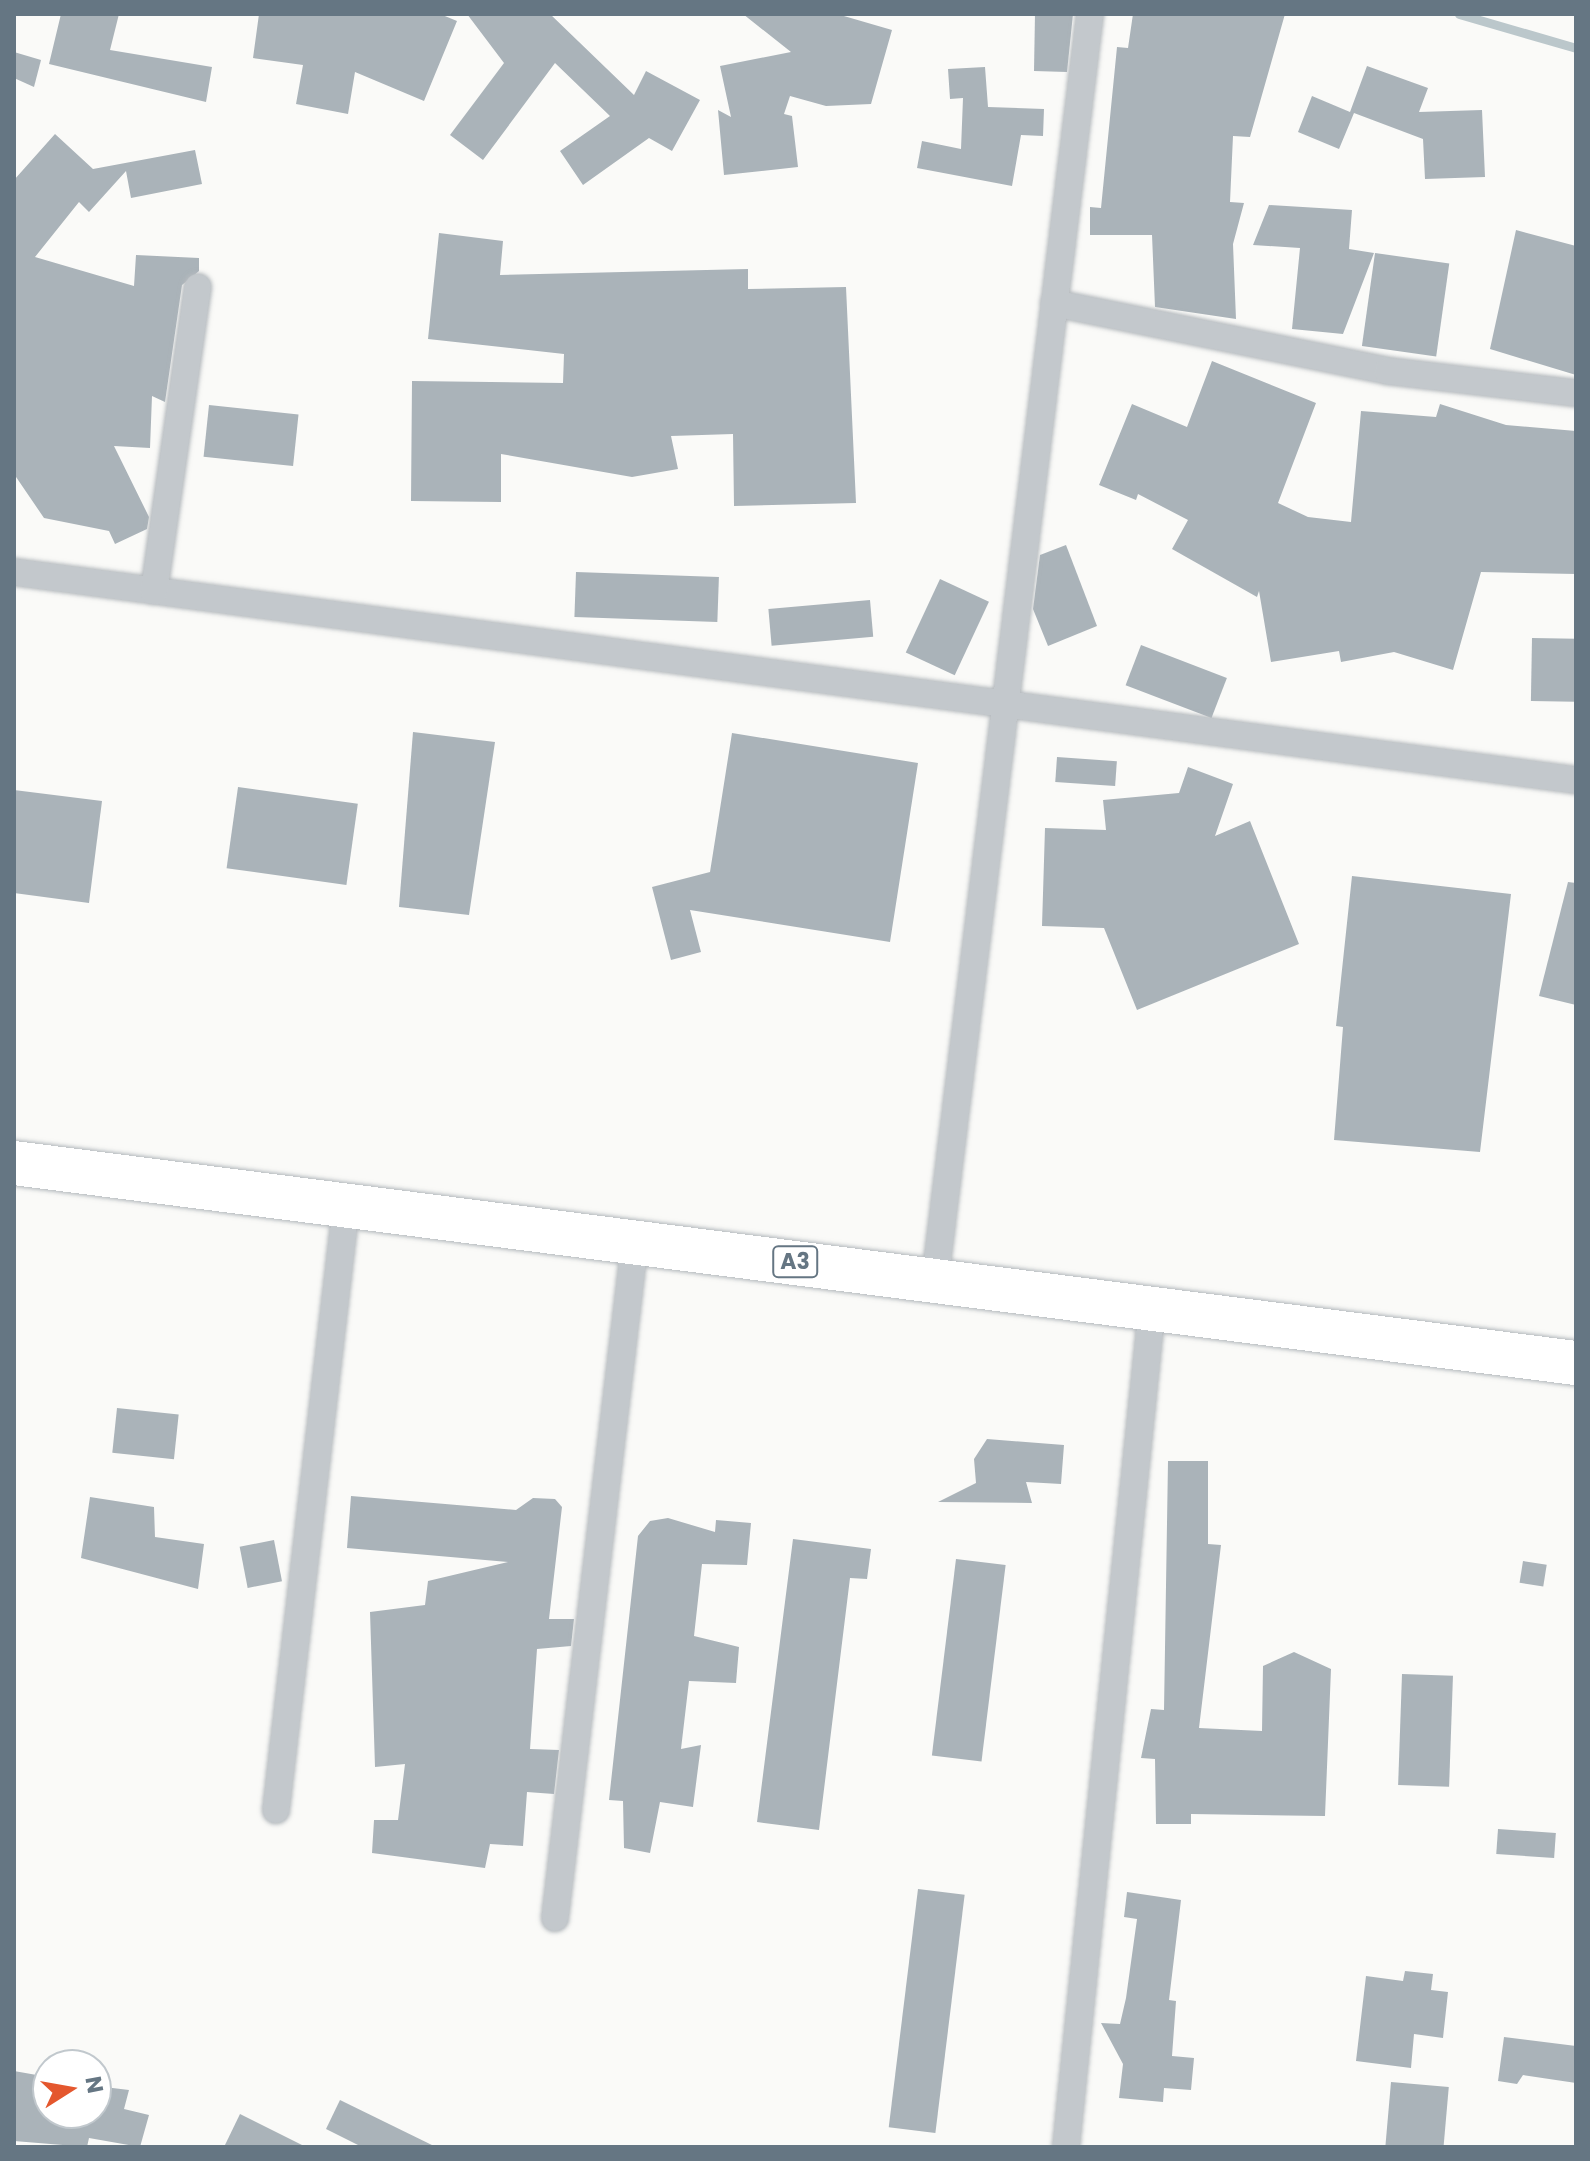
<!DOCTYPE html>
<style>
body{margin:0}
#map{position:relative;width:1590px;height:2161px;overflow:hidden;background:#fafaf8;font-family:Poppins,sans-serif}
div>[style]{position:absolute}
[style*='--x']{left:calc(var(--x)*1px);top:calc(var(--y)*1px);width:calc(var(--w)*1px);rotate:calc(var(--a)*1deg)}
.stream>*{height:9px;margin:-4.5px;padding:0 4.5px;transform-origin:4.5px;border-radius:4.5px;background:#bbc7cb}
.building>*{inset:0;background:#aab3b9;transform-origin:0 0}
.roads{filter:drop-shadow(0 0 2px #b4b9bd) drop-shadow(0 0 2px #b4b9bd)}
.street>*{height:26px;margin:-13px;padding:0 13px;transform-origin:13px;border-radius:13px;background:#c3c8cc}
.highway>*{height:44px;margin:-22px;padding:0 22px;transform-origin:22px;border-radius:22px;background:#fff}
span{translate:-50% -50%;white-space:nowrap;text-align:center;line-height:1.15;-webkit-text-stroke:8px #fff;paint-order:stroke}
.shield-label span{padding:2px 6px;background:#fff;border:2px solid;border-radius:6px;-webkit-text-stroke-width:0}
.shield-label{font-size:22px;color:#657683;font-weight:700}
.frame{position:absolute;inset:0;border:16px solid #657683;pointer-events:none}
.north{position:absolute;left:32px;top:2049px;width:80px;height:80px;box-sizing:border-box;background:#fff;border:2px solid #c1c8cd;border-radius:50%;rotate:79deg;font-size:22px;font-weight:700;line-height:32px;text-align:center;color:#657683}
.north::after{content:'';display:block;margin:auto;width:28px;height:36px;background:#e4572e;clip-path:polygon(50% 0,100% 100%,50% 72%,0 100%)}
</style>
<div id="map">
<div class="stream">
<div style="--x:1459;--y:14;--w:122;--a:16.2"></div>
</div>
<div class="building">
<div style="clip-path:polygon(61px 14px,119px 14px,110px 50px,212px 67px,206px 102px,49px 64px)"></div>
<div style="clip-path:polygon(259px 14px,440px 14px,457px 21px,424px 101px,355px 72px,348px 114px,296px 104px,303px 65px,253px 58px)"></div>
<div style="clip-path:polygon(467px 14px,550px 14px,634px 95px,646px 71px,700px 100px,672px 151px,649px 138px,583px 185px,560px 151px,610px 116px,555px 63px,483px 160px,450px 135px,504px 63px)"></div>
<div style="clip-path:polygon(743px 14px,837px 14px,892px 30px,871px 104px,826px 106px,790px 96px,784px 114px,792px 116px,798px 167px,724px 175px,718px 110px,731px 117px,720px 66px,791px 52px)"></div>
<div style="clip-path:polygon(1035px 14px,1073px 14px,1067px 72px,1034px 71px)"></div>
<div style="clip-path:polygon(1133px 14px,1285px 14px,1250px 137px,1233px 136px,1230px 202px,1244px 203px,1233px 244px,1236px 319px,1155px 307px,1152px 235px,1090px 235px,1090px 207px,1101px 208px,1117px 47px,1128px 48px)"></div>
<div style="clip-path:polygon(14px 52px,41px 60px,34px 87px,14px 78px)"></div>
<div style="clip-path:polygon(1367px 66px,1428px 88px,1419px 112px,1482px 110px,1485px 177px,1425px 179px,1423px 139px,1354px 113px,1339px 149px,1298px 132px,1312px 96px,1350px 112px)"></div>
<div style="clip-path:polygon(985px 67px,988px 107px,1044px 109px,1043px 136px,1021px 135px,1012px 186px,917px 168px,922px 141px,961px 149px,963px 98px,950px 99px,948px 69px)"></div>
<div style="clip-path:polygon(55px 134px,93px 169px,195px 150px,202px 184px,131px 198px,126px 171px,89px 212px,79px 202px,35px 257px,134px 286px,136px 255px,199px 258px,199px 271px,182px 285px,165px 402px,152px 396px,150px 448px,114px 446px,149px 517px,147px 529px,115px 544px,109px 531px,44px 518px,14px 474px,14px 180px)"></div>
<div style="clip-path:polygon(1269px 205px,1352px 210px,1349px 249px,1374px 253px,1343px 334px,1292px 329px,1300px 248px,1253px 245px)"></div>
<div style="clip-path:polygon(1516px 230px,1576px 246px,1576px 375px,1490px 349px)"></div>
<div style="clip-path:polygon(439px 233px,503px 241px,500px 275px,748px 269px,748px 289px,846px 287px,856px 503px,734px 506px,733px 434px,671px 436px,678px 469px,632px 477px,501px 454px,501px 502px,411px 501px,412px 381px,563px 383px,564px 354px,428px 339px)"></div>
<div style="left:1375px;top:253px;width:75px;height:94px;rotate:8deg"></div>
<div style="clip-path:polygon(1212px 361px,1316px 403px,1278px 503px,1308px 517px,1351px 522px,1361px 411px,1436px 417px,1440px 404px,1506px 425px,1576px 431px,1576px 574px,1481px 572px,1453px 670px,1394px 652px,1341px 662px,1339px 651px,1271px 662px,1259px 591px,1257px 597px,1172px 549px,1188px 520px,1138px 494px,1136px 500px,1099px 485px,1132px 404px,1187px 427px)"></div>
<div style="left:209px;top:405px;width:90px;height:52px;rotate:6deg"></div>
<div style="clip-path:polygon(1066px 545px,1097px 626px,1048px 646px,1033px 609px,1040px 555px)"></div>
<div style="left:576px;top:572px;width:143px;height:45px;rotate:2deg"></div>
<div style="left:940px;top:579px;width:54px;height:81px;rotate:25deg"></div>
<div style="left:870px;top:600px;width:37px;height:102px;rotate:85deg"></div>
<div style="left:1532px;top:638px;width:44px;height:63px;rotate:1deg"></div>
<div style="left:1141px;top:645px;width:92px;height:43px;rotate:21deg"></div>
<div style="clip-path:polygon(413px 732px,495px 742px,469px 915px,399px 907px)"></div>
<div style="clip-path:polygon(732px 733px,918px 763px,890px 942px,690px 910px,701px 952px,671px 960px,652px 887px,710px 872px)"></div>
<div style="left:1057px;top:757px;width:60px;height:25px;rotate:4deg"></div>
<div style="clip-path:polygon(1188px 767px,1233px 784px,1215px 836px,1250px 821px,1299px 944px,1137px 1010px,1104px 928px,1042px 926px,1045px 828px,1106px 830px,1103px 800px,1179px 793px)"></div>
<div style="left:238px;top:787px;width:121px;height:82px;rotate:8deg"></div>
<div style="clip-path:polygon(14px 790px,102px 801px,89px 903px,14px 893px)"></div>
<div style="clip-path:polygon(1352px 876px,1511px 894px,1480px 1152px,1334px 1140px,1343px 1027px,1336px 1026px)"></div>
<div style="clip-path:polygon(1568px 882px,1576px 883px,1576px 1005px,1539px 996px)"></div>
<div style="left:117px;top:1408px;width:62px;height:45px;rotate:6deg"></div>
<div style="clip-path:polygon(987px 1439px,1064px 1445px,1061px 1484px,1026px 1482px,1032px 1503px,938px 1502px,976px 1483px,974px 1459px)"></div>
<div style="clip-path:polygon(1168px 1461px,1208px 1461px,1208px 1544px,1221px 1545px,1199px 1728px,1262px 1731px,1263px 1666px,1294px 1652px,1331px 1669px,1325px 1816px,1191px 1814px,1191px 1824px,1156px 1824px,1155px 1759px,1141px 1758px,1151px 1709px,1164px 1710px)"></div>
<div style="clip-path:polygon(351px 1496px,516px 1510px,533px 1498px,555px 1499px,562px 1507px,549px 1619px,574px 1619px,571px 1646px,537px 1649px,530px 1749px,559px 1750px,554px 1794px,527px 1792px,523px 1846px,490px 1844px,485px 1868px,372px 1853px,374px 1820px,398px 1820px,405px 1764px,375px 1767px,370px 1612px,425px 1605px,428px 1581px,508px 1562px,347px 1548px)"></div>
<div style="clip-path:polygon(90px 1497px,154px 1507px,155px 1537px,204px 1544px,198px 1589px,81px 1558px)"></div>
<div style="clip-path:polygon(668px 1518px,715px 1532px,716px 1520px,751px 1523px,747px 1565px,702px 1564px,694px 1636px,739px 1647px,736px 1683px,689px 1681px,681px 1749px,701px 1745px,693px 1807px,660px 1802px,650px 1853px,624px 1848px,623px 1801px,609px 1800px,638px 1536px,650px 1521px)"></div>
<div style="clip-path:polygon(793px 1539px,871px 1549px,867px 1579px,850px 1578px,819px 1830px,757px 1822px)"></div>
<div style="left:274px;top:1540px;width:42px;height:35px;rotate:79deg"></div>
<div style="left:956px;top:1559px;width:50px;height:198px;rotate:7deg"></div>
<div style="left:1523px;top:1561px;width:24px;height:22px;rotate:9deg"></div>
<div style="left:1402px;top:1674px;width:51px;height:111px;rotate:2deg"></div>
<div style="left:1498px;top:1829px;width:58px;height:25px;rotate:4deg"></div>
<div style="left:918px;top:1889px;width:47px;height:240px;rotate:7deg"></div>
<div style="clip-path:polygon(1127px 1892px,1181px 1900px,1169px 2000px,1176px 2001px,1172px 2056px,1194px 2058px,1191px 2090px,1164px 2088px,1163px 2102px,1119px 2098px,1123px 2064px,1101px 2023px,1120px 2024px,1126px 1998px,1137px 1919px,1124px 1917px)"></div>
<div style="clip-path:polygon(1405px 1971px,1433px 1974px,1431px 1990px,1448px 1992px,1443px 2038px,1414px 2034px,1411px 2068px,1356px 2061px,1366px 1976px,1403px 1981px)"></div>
<div style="clip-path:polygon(1504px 2037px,1576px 2046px,1576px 2083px,1523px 2075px,1517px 2084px,1498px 2081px)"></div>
<div style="clip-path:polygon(14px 2071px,48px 2077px,48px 2113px,96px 2113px,96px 2086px,129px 2090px,124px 2109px,149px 2115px,140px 2147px,89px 2138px,87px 2147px,14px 2141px)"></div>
<div style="left:1391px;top:2082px;width:58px;height:65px;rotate:5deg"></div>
<div style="clip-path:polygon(340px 2100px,436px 2147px,362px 2147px,326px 2129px)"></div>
<div style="clip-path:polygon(240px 2114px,306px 2147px,224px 2147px)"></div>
</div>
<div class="roads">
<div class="street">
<div style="--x:1054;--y:303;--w:341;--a:11.5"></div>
<div style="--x:1388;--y:371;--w:189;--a:6.7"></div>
<div style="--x:14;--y:572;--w:1576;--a:7.59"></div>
<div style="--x:154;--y:591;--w:307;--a:-81.8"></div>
<div style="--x:935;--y:1280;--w:1275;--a:-83.02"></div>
<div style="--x:276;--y:1810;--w:607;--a:-83.38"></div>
<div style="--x:555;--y:1918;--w:682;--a:-83.26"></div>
<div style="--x:1066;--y:2147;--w:844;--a:-84.15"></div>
</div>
<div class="highway">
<div style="--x:14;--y:1163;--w:1575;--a:7.3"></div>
</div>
</div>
<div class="shield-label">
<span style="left:795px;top:1262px">A3</span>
</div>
<div class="frame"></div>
<div class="north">N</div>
</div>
